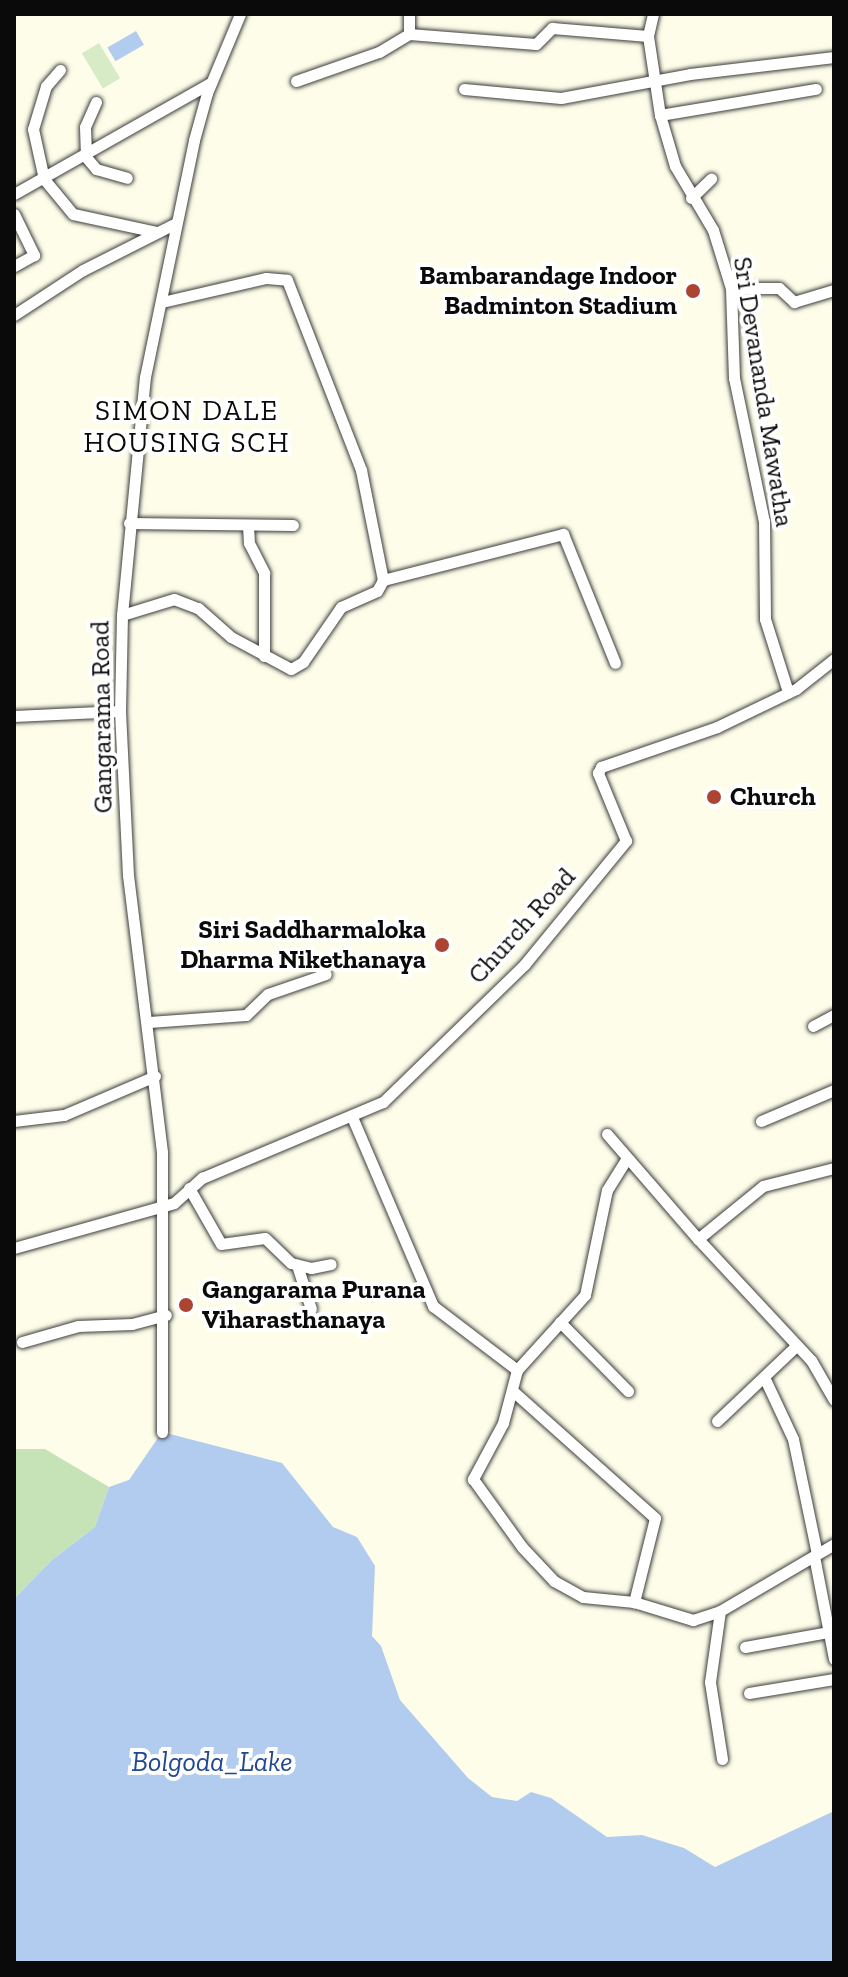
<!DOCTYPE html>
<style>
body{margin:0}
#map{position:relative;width:848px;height:1977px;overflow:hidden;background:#fdfde9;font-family:"Zilla Slab",serif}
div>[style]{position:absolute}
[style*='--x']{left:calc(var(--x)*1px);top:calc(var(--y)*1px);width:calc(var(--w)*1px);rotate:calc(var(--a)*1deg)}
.green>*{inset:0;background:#c5e3b7}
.pitch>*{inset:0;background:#d8ebc7;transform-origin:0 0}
.water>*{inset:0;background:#b2ccef;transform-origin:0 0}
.roads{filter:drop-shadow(0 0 2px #3d3d3d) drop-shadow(0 0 2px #3d3d3d)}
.minor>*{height:11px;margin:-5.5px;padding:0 5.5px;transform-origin:5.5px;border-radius:5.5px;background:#fff}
.dots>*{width:22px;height:22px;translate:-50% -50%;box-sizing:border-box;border:4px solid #fff;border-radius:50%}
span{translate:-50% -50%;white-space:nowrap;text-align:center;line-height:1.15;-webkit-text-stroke:8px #fff;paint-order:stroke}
.poi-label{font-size:26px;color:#0a0a0a;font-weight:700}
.right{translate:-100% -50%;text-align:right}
.left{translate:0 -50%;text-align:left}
.street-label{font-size:26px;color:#0a0a0a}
.neighbourhood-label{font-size:28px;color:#0a0a0a;letter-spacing:2px}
.water-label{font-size:28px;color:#21488e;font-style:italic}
.frame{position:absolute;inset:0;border:16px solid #0a0a0a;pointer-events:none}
</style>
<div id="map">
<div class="green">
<div style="clip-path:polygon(14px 1449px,45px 1449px,109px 1487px,95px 1527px,52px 1560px,14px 1599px)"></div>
</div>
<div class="pitch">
<div style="left:99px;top:43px;width:41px;height:20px;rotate:59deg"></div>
</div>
<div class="water">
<div style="left:136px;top:31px;width:16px;height:33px;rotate:60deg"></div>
<div style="clip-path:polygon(162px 1432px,282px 1463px,333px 1527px,357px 1537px,375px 1566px,372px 1636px,381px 1646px,400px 1700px,468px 1778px,492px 1797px,517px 1801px,531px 1792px,551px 1798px,607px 1837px,642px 1835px,684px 1848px,715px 1867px,834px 1811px,834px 1963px,14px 1963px,14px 1599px,52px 1560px,95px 1527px,109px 1487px,129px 1480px)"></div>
</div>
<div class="roads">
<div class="minor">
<div style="--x:653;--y:14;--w:23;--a:103"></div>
<div style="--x:648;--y:36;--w:80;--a:81.4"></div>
<div style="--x:660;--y:115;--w:53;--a:73.6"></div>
<div style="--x:675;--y:166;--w:74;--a:59.3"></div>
<div style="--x:713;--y:230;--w:61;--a:72.8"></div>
<div style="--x:731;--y:288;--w:90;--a:88.1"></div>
<div style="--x:734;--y:378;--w:146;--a:78.2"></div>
<div style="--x:764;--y:521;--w:98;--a:89.4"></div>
<div style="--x:765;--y:619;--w:77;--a:72.5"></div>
<div style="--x:409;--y:34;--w:127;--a:4.5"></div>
<div style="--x:536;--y:44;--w:23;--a:-45"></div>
<div style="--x:552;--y:28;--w:96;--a:4.8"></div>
<div style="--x:60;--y:70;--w:21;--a:131"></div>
<div style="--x:46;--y:86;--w:45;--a:106.8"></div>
<div style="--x:33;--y:129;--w:51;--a:77.6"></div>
<div style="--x:44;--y:179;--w:45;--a:50.4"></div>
<div style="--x:73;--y:214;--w:86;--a:12.1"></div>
<div style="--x:296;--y:81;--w:88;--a:-19.3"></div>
<div style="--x:379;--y:52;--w:35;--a:-31"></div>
<div style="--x:409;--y:34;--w:20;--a:-90"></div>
<div style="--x:464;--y:89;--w:97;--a:5.3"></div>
<div style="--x:561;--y:98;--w:131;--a:-10.5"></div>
<div style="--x:690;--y:74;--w:145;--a:-6.7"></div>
<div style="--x:96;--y:102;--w:27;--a:114"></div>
<div style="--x:85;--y:127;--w:30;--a:88"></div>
<div style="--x:86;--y:157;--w:16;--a:50"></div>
<div style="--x:96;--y:169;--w:32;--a:16"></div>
<div style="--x:660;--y:115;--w:158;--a:-9.5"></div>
<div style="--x:14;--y:194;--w:225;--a:-29.5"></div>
<div style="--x:691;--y:198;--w:28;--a:-44"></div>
<div style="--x:14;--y:214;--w:46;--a:64"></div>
<div style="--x:34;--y:255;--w:23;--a:151"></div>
<div style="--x:731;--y:288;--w:48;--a:0"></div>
<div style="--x:779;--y:288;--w:21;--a:43"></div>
<div style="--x:794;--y:302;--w:42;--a:-16.7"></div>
<div style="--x:162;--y:302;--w:107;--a:-13"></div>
<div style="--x:266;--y:278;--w:21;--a:5"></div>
<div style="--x:287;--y:280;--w:204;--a:68.7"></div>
<div style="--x:361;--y:470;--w:112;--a:78.7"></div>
<div style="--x:14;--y:315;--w:82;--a:-33.1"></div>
<div style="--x:83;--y:270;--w:104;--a:-26.8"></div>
<div style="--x:129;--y:523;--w:164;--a:0.7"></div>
<div style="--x:248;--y:525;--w:18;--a:87"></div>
<div style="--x:249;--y:543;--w:34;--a:63"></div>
<div style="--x:264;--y:573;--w:83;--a:90"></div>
<div style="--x:122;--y:615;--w:54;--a:-17.1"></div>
<div style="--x:174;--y:599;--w:26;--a:21"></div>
<div style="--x:198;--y:608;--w:44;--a:41.3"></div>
<div style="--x:231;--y:637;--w:68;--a:28.1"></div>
<div style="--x:291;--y:669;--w:14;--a:-30"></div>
<div style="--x:303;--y:662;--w:67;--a:-55.4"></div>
<div style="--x:341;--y:607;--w:39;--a:-24"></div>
<div style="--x:377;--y:591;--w:13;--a:-61"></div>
<div style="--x:383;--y:580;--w:186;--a:-14.3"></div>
<div style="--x:563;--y:534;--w:139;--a:68"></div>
<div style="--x:14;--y:716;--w:106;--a:-2.7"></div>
<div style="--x:149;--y:1022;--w:97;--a:-4.1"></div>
<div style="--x:246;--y:1015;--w:30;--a:-44"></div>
<div style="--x:268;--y:994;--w:61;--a:-19"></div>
<div style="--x:813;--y:1026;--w:24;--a:-28"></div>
<div style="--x:352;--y:1117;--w:206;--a:66.8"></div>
<div style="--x:433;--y:1306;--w:106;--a:37.3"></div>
<div style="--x:517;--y:1370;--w:55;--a:104.8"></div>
<div style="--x:503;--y:1423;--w:64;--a:118.2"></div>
<div style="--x:473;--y:1479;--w:84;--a:54.2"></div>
<div style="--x:522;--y:1547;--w:47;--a:46.7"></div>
<div style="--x:554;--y:1581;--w:33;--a:29"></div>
<div style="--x:583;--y:1597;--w:51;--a:5.6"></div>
<div style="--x:634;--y:1602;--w:62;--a:17"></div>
<div style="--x:693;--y:1620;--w:28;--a:-18"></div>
<div style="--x:720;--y:1611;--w:132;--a:-30.4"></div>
<div style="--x:14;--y:1121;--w:50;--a:-6.8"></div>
<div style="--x:64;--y:1115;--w:99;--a:-23.2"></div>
<div style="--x:761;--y:1121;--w:79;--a:-23"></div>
<div style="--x:607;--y:1134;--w:139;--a:49.1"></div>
<div style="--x:834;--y:1168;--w:73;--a:165.8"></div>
<div style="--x:763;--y:1186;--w:84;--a:140.8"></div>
<div style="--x:698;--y:1239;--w:166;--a:47"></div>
<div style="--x:811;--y:1360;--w:46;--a:60.1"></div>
<div style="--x:189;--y:1188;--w:64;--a:60.3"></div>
<div style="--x:221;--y:1244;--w:44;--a:-7.8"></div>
<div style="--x:265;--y:1238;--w:36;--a:44"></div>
<div style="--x:291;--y:1263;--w:21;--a:14"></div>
<div style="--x:311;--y:1268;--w:20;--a:-11"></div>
<div style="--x:14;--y:1248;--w:166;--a:-15.7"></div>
<div style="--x:174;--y:1203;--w:38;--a:-42"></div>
<div style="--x:202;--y:1178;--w:196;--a:-22.8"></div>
<div style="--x:383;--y:1102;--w:197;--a:-44.2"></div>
<div style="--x:524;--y:965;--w:161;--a:-50.6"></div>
<div style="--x:626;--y:841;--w:74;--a:-112.4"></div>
<div style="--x:598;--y:773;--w:7;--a:-63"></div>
<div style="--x:601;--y:767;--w:123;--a:-19"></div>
<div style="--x:717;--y:727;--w:88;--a:-25.7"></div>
<div style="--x:796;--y:689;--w:48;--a:-38.3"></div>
<div style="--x:297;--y:1265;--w:46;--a:72.3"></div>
<div style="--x:560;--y:1322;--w:97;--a:45.4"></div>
<div style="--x:22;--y:1342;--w:58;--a:-15.9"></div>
<div style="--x:78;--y:1326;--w:54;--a:-2.1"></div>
<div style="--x:132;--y:1324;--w:35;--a:-15"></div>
<div style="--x:517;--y:1370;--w:101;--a:-47.8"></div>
<div style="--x:585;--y:1295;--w:107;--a:-78.2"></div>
<div style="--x:607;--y:1190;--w:36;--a:-58"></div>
<div style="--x:764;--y:1377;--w:68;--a:64.9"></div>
<div style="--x:793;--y:1439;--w:117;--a:78.2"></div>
<div style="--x:514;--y:1392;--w:189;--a:41.8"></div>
<div style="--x:655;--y:1518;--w:87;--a:104"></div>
<div style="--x:717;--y:1421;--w:110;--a:-43.5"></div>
<div style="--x:162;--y:1432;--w:280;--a:-90"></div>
<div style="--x:162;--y:1152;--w:279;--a:-97"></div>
<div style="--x:128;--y:875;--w:164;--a:-92.8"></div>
<div style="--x:120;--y:711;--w:96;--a:-88.8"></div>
<div style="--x:122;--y:615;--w:239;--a:-84.5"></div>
<div style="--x:145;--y:377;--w:242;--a:-78.3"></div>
<div style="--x:194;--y:140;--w:49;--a:-74.5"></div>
<div style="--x:207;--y:93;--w:86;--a:-67.3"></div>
<div style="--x:814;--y:1556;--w:105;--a:79"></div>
<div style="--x:720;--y:1611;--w:72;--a:98"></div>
<div style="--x:710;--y:1682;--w:78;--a:81.1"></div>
<div style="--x:745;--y:1647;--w:84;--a:-10.2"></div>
<div style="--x:749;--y:1693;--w:86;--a:-9.4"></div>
</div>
</div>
<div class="dots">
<div style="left:693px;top:291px;background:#ab4431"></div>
<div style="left:714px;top:797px;background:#ab4431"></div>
<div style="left:442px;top:945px;background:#ab4431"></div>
<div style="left:186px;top:1305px;background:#ab4431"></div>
</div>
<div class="poi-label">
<span class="right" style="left:677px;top:291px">Bambarandage Indoor<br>Badminton Stadium</span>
<span class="left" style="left:730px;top:797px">Church</span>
<span class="right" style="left:426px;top:945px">Siri Saddharmaloka<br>Dharma Nikethanaya</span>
<span class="left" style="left:202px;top:1305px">Gangarama Purana<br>Viharasthanaya</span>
</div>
<div class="street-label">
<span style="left:763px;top:392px;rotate:81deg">Sri Devananda Mawatha</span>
<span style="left:102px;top:717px;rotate:-91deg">Gangarama Road</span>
<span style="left:522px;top:926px;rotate:-48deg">Church Road</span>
</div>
<div class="neighbourhood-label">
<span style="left:187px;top:427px">SIMON DALE<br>HOUSING SCH</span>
</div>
<div class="water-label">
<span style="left:212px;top:1762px">Bolgoda_Lake</span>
</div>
<div class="frame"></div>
</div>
